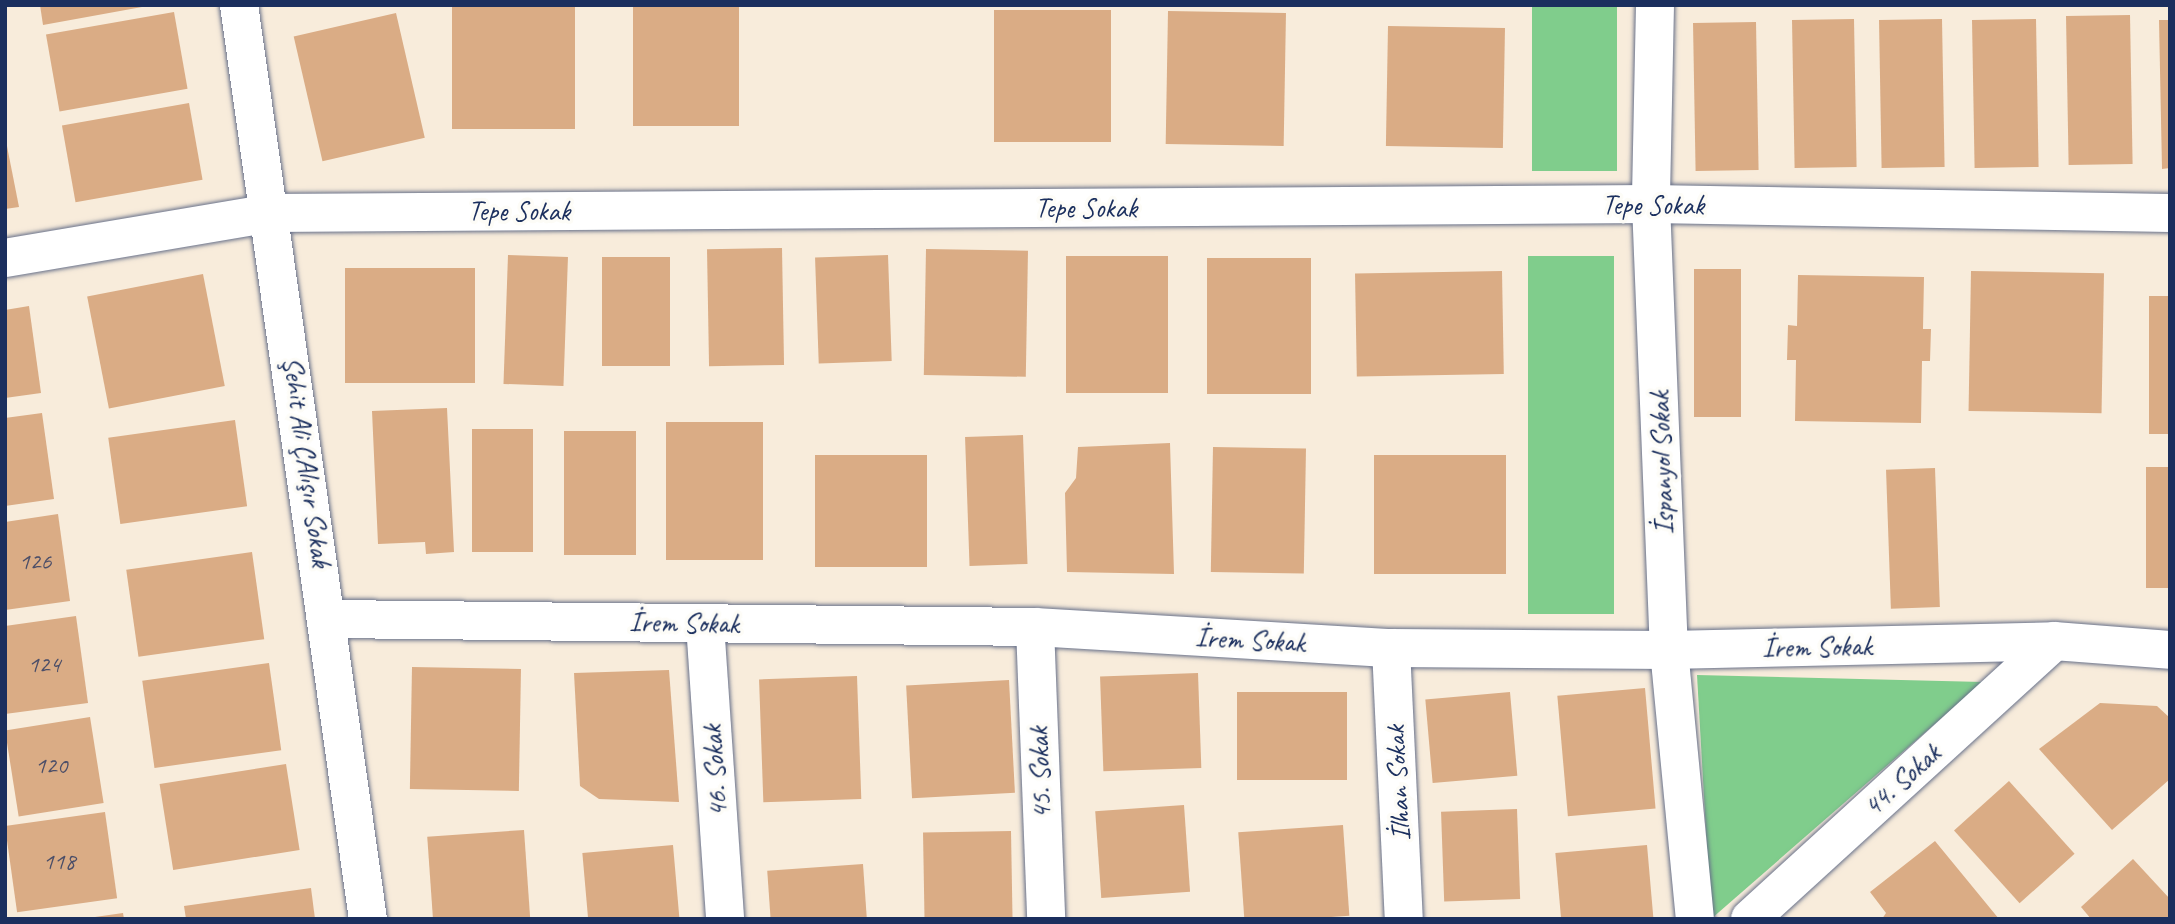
<!DOCTYPE html>
<meta charset="utf-8">
<style>
body{margin:0}
#map{position:relative;width:2175px;height:924px;overflow:hidden;background:#f8ecdb;font-family:Caveat,sans-serif}
div>[style]{position:absolute}
[style*='--x']{left:calc(var(--x)*1px);top:calc(var(--y)*1px);width:calc(var(--w)*1px);rotate:calc(var(--a)*1deg)}
.green>*{inset:0;background:#80cd8c;transform-origin:0 0}
.building>*{inset:0;background:#daac85;transform-origin:0 0}
.roads{filter:drop-shadow(0 0 2px #68718a) drop-shadow(0 0 2px #68718a)}
.minor>*{height:38px;margin:-19px;padding:0 19px;transform-origin:19px;border-radius:19px;background:#fff}
span{translate:-50% -50%;white-space:nowrap;text-align:center;line-height:1.15;-webkit-text-stroke:7px #fdfcf7;paint-order:stroke}
.number-label{font-size:24px;color:#4b4e68}
.number-label span{-webkit-text-stroke-width:0}
.street-label{font-size:28px;color:#1b2f5e}
.frame{position:absolute;inset:0;border:7px solid #1b2f5e;pointer-events:none}
</style>
<div id="map">
<div class="green">
<div style="left:1532px;top:5px;width:85px;height:166px"></div>
<div style="left:1528px;top:256px;width:86px;height:358px"></div>
<div style="clip-path:polygon(1697px 675px,1983px 682px,1711px 919px)"></div>
</div>
<div class="building">
<div style="clip-path:polygon(40px 5px,142px 5px,142px 7px,43px 25px)"></div>
<div style="left:452px;top:5px;width:123px;height:124px"></div>
<div style="left:633px;top:5px;width:106px;height:121px"></div>
<div style="left:994px;top:10px;width:117px;height:132px"></div>
<div style="left:1168px;top:11px;width:118px;height:133px;rotate:1deg"></div>
<div style="left:174px;top:12px;width:78px;height:130px;rotate:80deg"></div>
<div style="left:396px;top:13px;width:128px;height:105px;rotate:77deg"></div>
<div style="left:2130px;top:15px;width:149px;height:64px;rotate:89deg"></div>
<div style="left:1854px;top:19px;width:148px;height:62px;rotate:89deg"></div>
<div style="left:1942px;top:19px;width:148px;height:63px;rotate:89deg"></div>
<div style="left:2036px;top:19px;width:148px;height:64px;rotate:89deg"></div>
<div style="clip-path:polygon(2159px 20px,2170px 20px,2170px 168px,2162px 169px)"></div>
<div style="left:1756px;top:22px;width:148px;height:63px;rotate:89deg"></div>
<div style="left:1388px;top:26px;width:117px;height:120px;rotate:1deg"></div>
<div style="left:189px;top:103px;width:78px;height:129px;rotate:80deg"></div>
<div style="clip-path:polygon(5px 136px,19px 207px,5px 209px)"></div>
<div style="left:782px;top:248px;width:117px;height:75px;rotate:89deg"></div>
<div style="left:926px;top:249px;width:102px;height:126px;rotate:1deg"></div>
<div style="left:508px;top:255px;width:60px;height:129px;rotate:2deg"></div>
<div style="left:888px;top:255px;width:106px;height:73px;rotate:88deg"></div>
<div style="left:1066px;top:256px;width:102px;height:137px"></div>
<div style="left:602px;top:257px;width:68px;height:109px"></div>
<div style="left:1207px;top:258px;width:104px;height:136px"></div>
<div style="left:345px;top:268px;width:130px;height:115px"></div>
<div style="left:1741px;top:269px;width:148px;height:47px;rotate:90deg"></div>
<div style="left:1502px;top:271px;width:103px;height:147px;rotate:89deg"></div>
<div style="left:1971px;top:271px;width:133px;height:140px;rotate:1deg"></div>
<div style="left:203px;top:274px;width:114px;height:118px;rotate:79deg"></div>
<div style="clip-path:polygon(1798px 275px,1924px 277px,1923px 329px,1931px 329px,1930px 361px,1922px 361px,1921px 423px,1795px 421px,1796px 360px,1787px 360px,1788px 325px,1797px 326px)"></div>
<div style="left:2149px;top:296px;width:21px;height:138px"></div>
<div style="clip-path:polygon(29px 306px,41px 393px,5px 398px,5px 310px)"></div>
<div style="clip-path:polygon(447px 408px,454px 552px,426px 554px,425px 542px,378px 544px,372px 411px)"></div>
<div style="clip-path:polygon(42px 413px,54px 499px,5px 506px,5px 418px)"></div>
<div style="left:235px;top:420px;width:87px;height:128px;rotate:82deg"></div>
<div style="left:666px;top:422px;width:97px;height:138px"></div>
<div style="left:472px;top:429px;width:61px;height:123px"></div>
<div style="left:564px;top:431px;width:72px;height:124px"></div>
<div style="left:1023px;top:435px;width:129px;height:58px;rotate:88deg"></div>
<div style="clip-path:polygon(1170px 443px,1174px 574px,1067px 572px,1065px 493px,1076px 478px,1078px 447px)"></div>
<div style="left:1213px;top:447px;width:93px;height:125px;rotate:1deg"></div>
<div style="left:815px;top:455px;width:112px;height:112px"></div>
<div style="left:1506px;top:455px;width:119px;height:132px;rotate:90deg"></div>
<div style="left:2170px;top:467px;width:121px;height:24px;rotate:90deg"></div>
<div style="left:1935px;top:468px;width:139px;height:49px;rotate:88deg"></div>
<div style="clip-path:polygon(58px 514px,70px 601px,5px 610px,5px 522px)"></div>
<div style="left:252px;top:552px;width:88px;height:127px;rotate:82deg"></div>
<div style="clip-path:polygon(76px 616px,88px 703px,5px 714px,5px 626px)"></div>
<div style="left:269px;top:663px;width:88px;height:128px;rotate:82deg"></div>
<div style="left:412px;top:667px;width:109px;height:122px;rotate:1deg"></div>
<div style="clip-path:polygon(669px 670px,679px 802px,599px 799px,580px 786px,574px 673px)"></div>
<div style="left:1198px;top:673px;width:95px;height:98px;rotate:88deg"></div>
<div style="left:857px;top:676px;width:123px;height:98px;rotate:88deg"></div>
<div style="left:1009px;top:680px;width:113px;height:103px;rotate:87deg"></div>
<div style="left:1645px;top:688px;width:121px;height:88px;rotate:85deg"></div>
<div style="left:1237px;top:692px;width:110px;height:88px"></div>
<div style="left:1510px;top:692px;width:84px;height:85px;rotate:85deg"></div>
<div style="clip-path:polygon(2100px 703px,2157px 706px,2170px 718px,2170px 779px,2112px 830px,2039px 749px)"></div>
<div style="left:90px;top:717px;width:87px;height:86px;rotate:81deg"></div>
<div style="left:286px;top:764px;width:87px;height:128px;rotate:81deg"></div>
<div style="left:2009px;top:781px;width:98px;height:74px;rotate:48deg"></div>
<div style="left:1184px;top:805px;width:87px;height:89px;rotate:86deg"></div>
<div style="left:1517px;top:809px;width:90px;height:76px;rotate:88deg"></div>
<div style="left:105px;top:812px;width:87px;height:101px;rotate:82deg"></div>
<div style="left:1343px;top:825px;width:91px;height:105px;rotate:86deg"></div>
<div style="left:524px;top:830px;width:89px;height:97px;rotate:86deg"></div>
<div style="left:1011px;top:831px;width:88px;height:88px;rotate:89deg"></div>
<div style="clip-path:polygon(1935px 841px,1999px 919px,1882px 919px,1886px 913px,1870px 892px)"></div>
<div style="left:673px;top:845px;width:74px;height:91px;rotate:85deg"></div>
<div style="left:1647px;top:845px;width:74px;height:92px;rotate:85deg"></div>
<div style="clip-path:polygon(2133px 859px,2170px 899px,2170px 919px,2091px 919px,2081px 907px)"></div>
<div style="left:863px;top:864px;width:55px;height:96px;rotate:86deg"></div>
<div style="clip-path:polygon(311px 888px,315px 919px,186px 919px,184px 906px)"></div>
<div style="clip-path:polygon(123px 913px,124px 919px,95px 919px,95px 917px)"></div>
</div>
<div class="roads">
<div class="minor">
<div style="--x:239;--y:5;--w:923;--a:81.97"></div>
<div style="--x:1655;--y:5;--w:199;--a:91.2"></div>
<div style="--x:1651;--y:204;--w:446;--a:87.7"></div>
<div style="--x:1669;--y:650;--w:270;--a:84.5"></div>
<div style="--x:5;--y:258;--w:269;--a:-9.6"></div>
<div style="--x:270;--y:213;--w:1381;--a:-0.37"></div>
<div style="--x:1651;--y:204;--w:519;--a:0.99"></div>
<div style="--x:331;--y:619;--w:704;--a:0.65"></div>
<div style="--x:1035;--y:627;--w:357;--a:3.4"></div>
<div style="--x:1391;--y:648;--w:278;--a:0.4"></div>
<div style="--x:1669;--y:650;--w:385;--a:-1.3"></div>
<div style="--x:2054;--y:641;--w:116;--a:4.4"></div>
<div style="--x:705;--y:624;--w:296;--a:86.1"></div>
<div style="--x:1035;--y:627;--w:292;--a:87.8"></div>
<div style="--x:1391;--y:648;--w:271;--a:87.3"></div>
<div style="--x:1750;--y:919;--w:412;--a:-42.4"></div>
</div>
</div>
<div class="number-label">
<span style="left:35px;top:562px">126</span>
<span style="left:44px;top:665px">124</span>
<span style="left:51px;top:766px">120</span>
<span style="left:59px;top:862px">118</span>
</div>
<div class="street-label">
<span style="left:1653px;top:205px">Tepe Sokak</span>
<span style="left:1086px;top:208px">Tepe Sokak</span>
<span style="left:519px;top:211px">Tepe Sokak</span>
<span style="left:307px;top:462px;rotate:82deg">Şehit Ali ÇAlışır Sokak</span>
<span style="left:1662px;top:463px;rotate:-92deg">İspanyol Sokak</span>
<span style="left:684px;top:623px;rotate:1deg">İrem Sokak</span>
<span style="left:1250px;top:640px;rotate:3deg">İrem Sokak</span>
<span style="left:1817px;top:647px;rotate:-1deg">İrem Sokak</span>
<span style="left:715px;top:771px;rotate:-94deg">46. Sokak</span>
<span style="left:1040px;top:773px;rotate:-92deg">45. Sokak</span>
<span style="left:1902px;top:780px;rotate:-42deg">44. Sokak</span>
<span style="left:1398px;top:783px;rotate:-93deg">İlhan Sokak</span>
</div>
<div class="frame"></div>
</div>
